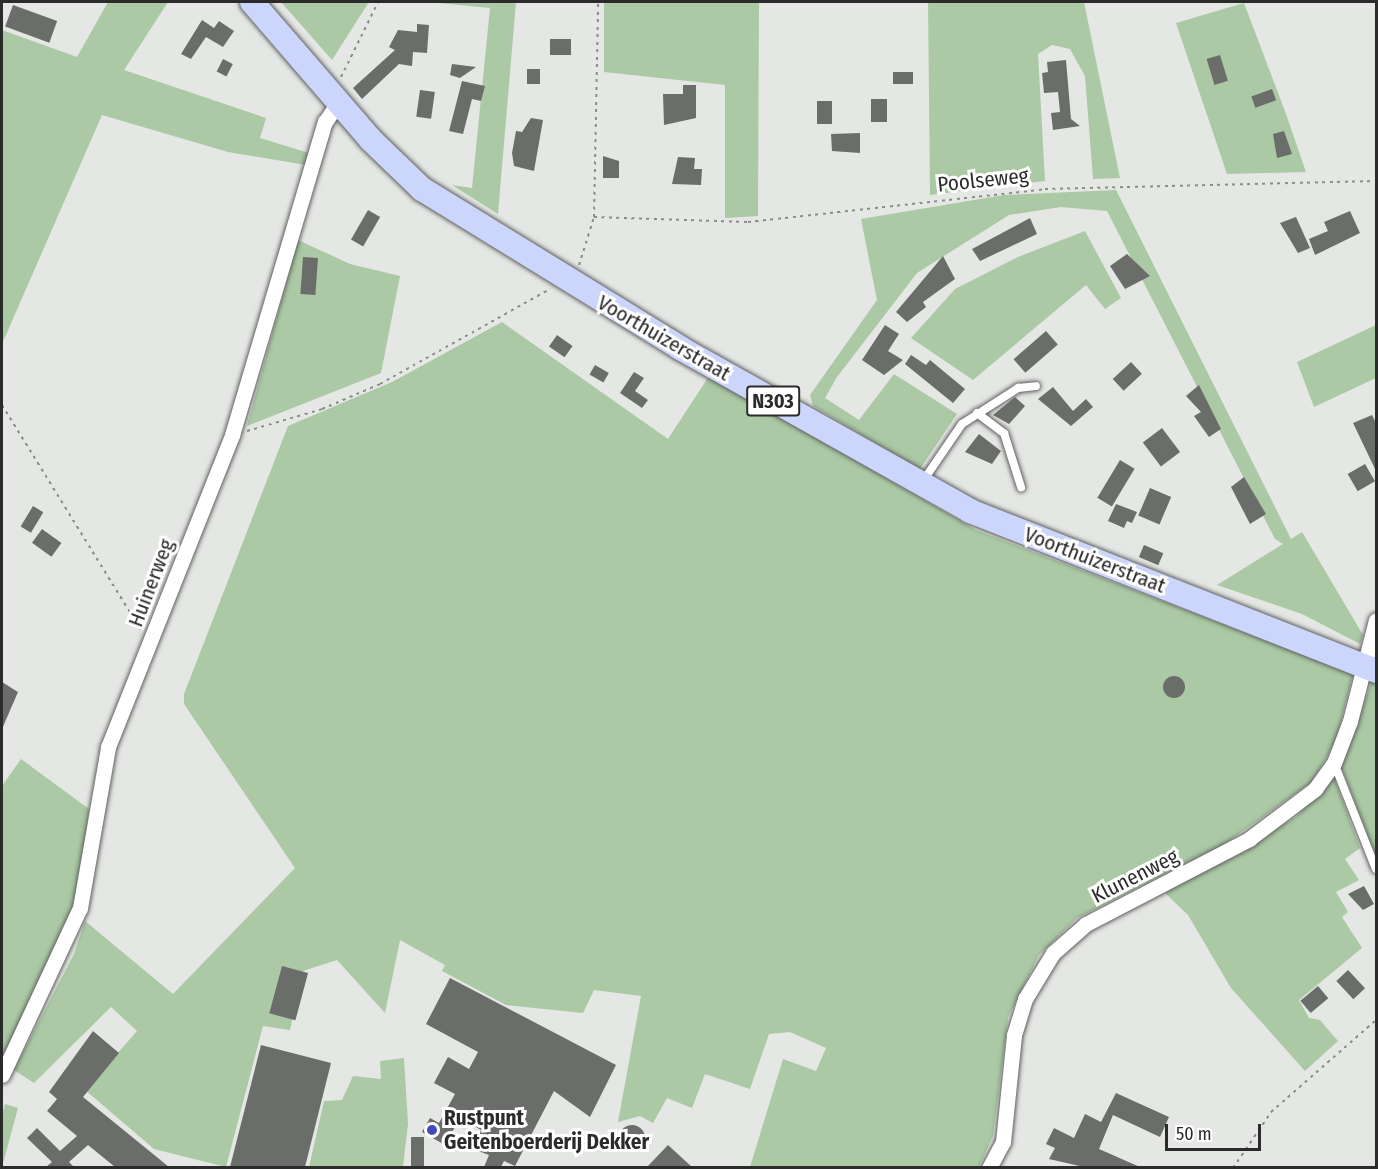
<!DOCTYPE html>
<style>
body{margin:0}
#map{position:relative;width:1378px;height:1169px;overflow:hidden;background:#e5e7e4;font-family:"Fira Sans Condensed",sans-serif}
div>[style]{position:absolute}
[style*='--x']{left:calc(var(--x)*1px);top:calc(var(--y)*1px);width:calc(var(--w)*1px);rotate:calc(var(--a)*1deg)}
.green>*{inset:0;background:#aac9a4}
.building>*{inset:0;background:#6b6d6b;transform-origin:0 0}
.round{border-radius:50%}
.path>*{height:2px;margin-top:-1px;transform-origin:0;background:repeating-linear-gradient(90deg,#8a8c8a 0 3px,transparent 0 7.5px)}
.roads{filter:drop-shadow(0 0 2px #5f615f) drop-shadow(0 0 2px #5f615f)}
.lane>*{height:8px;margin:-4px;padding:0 4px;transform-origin:4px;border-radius:4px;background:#fff}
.street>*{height:15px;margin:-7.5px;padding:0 7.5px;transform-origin:7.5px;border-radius:7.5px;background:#fff}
.primary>*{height:24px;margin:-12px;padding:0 12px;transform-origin:12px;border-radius:12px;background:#ccd5fb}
.dots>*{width:16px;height:16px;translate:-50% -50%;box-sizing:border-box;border:3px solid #fff;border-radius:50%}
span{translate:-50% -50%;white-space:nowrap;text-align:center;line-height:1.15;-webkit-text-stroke:6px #fff;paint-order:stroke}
.shield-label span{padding:2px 4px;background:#fff;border:2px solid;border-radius:4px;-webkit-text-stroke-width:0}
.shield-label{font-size:20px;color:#2a2b2a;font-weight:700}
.street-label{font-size:21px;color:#2a2b2a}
.poi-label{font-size:21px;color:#2a2b2a;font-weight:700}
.left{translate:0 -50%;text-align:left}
.frame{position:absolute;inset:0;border:3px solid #2a2b2a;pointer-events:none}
.scale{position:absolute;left:1165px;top:1124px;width:96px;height:27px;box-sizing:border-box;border:3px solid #2a2b2a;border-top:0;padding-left:8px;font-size:18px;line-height:21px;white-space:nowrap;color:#2a2b2a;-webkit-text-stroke:4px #fff;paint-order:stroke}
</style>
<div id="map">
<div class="green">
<div style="clip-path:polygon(108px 2px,168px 2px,124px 70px,266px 118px,260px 138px,309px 153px,306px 165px,228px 152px,102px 115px,2px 344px,2px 30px,77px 57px)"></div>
<div style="clip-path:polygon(281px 2px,369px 2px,332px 60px)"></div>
<div style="clip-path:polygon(428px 2px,516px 2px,498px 214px,452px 185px,472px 188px,490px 8px)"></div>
<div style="clip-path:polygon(604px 2px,759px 2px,758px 216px,725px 218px,725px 85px,604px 72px)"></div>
<div style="clip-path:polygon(928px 2px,1084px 2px,1120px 178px,1093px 179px,1085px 76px,1070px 49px,1052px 45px,1038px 54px,1045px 181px,930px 195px)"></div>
<div style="clip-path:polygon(1244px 3px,1286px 114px,1306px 172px,1227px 174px,1176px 23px)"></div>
<div style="clip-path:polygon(1116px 190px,1291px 539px,1302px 532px,1363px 635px,1360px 644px,1302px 614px,1217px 585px,1283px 544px,1275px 539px,1107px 211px,1061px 207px,1009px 215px,917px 273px,837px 377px,825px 398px,859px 420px,894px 374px,957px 414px,920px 469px,813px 406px,810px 395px,877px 300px,861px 219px,1004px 195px)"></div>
<div style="clip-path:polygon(1085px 231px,1121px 298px,1105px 309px,1086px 285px,973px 380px,911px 338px,955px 289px,1018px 257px)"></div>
<div style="clip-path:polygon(298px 240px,350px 264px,400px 276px,381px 373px,247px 426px)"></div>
<div style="clip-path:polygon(502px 322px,668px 439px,709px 376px,976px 530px,1353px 674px,1336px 741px,1313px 781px,1223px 845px,1077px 918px,1039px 955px,1008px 1017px,993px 1136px,979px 1167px,750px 1167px,783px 1059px,816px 1071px,826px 1048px,790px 1032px,769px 1034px,750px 1089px,705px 1074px,692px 1108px,667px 1098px,653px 1123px,640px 1116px,618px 1122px,641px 996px,594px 990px,583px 1013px,506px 1005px,442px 971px,445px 965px,400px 940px,385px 1013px,337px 960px,303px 971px,290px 1030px,263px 1026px,226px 1167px,154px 1149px,85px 1090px,137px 1031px,111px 1007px,34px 1083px,14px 1070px,74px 954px,85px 921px,173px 994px,295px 868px,184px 704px,184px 694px,288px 426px,392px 382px)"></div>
<div style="clip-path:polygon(1376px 325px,1376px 378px,1314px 407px,1297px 362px)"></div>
<div style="clip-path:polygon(1372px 681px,1376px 683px,1376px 858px,1341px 766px)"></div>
<div style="clip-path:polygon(21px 759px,89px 809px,77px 906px,2px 1063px,2px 786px)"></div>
<div style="clip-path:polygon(1333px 775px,1360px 848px,1345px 859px,1359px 880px,1336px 892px,1348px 912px,1342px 917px,1362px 948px,1299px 1000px,1309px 1018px,1320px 1020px,1338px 1041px,1305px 1071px,1231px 988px,1188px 915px,1165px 893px,1296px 817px)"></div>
<div style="clip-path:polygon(404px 1058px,408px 1124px,403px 1167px,309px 1167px,324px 1101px,342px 1100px,353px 1076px,381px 1079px,380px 1061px)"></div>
<div style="clip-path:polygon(5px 1104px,18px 1108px,2px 1167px,2px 1115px)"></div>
</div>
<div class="building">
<div style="left:13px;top:5px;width:47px;height:23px;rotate:20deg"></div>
<div style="clip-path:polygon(202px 20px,214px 28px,219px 21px,234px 31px,223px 47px,206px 37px,191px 59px,181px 54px)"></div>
<div style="clip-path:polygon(417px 24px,429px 25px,427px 53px,413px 52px,412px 66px,399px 64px,362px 99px,353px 88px,395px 50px,389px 47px,398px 30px,417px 32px)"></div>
<div style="left:550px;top:39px;width:21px;height:16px"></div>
<div style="left:1220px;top:55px;width:27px;height:14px;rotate:73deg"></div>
<div style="left:223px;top:59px;width:11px;height:14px;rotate:27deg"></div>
<div style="clip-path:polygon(1066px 60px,1071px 119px,1080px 126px,1053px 130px,1051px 113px,1060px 112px,1058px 92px,1044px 93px,1042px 73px,1048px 72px,1047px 62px)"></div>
<div style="clip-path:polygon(452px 64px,476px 67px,460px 78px,450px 75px)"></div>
<div style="left:527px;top:69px;width:13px;height:15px"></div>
<div style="left:893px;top:72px;width:20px;height:12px"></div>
<div style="clip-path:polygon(462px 81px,485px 86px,481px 101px,472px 99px,463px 134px,449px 131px)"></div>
<div style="clip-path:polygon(683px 85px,696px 85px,696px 118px,664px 125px,663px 94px,683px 94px)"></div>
<div style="left:1272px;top:89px;width:12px;height:22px;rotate:70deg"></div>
<div style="left:420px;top:90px;width:15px;height:27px;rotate:8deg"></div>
<div style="left:871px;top:99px;width:16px;height:23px"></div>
<div style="left:817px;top:101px;width:15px;height:23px"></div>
<div style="clip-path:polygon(531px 118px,543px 120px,534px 171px,514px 166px,512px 153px,516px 131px,522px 132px)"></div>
<div style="clip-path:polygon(1284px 131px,1292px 154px,1277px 158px,1273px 134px)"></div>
<div style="clip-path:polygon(860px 133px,860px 153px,832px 151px,831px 134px)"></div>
<div style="clip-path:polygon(603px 156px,619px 161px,619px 178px,603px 178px)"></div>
<div style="clip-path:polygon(678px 157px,695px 158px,694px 169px,702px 169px,701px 185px,672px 184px)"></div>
<div style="left:368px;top:210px;width:14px;height:34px;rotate:30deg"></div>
<div style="clip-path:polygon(1350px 211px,1360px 233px,1315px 255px,1309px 239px,1328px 231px,1324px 222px)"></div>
<div style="clip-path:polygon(1296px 217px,1310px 248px,1298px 253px,1280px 223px)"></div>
<div style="clip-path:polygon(1030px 218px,1037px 234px,980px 261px,972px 249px)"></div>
<div style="clip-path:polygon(1127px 254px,1150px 276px,1125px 289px,1110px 266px)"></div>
<div style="clip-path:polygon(943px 256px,955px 279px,923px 302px,926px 307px,907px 322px,896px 312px)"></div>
<div style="left:303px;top:257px;width:15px;height:37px;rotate:4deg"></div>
<div style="clip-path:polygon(885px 325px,899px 334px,888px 351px,903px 360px,884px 375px,862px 360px)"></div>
<div style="left:1046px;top:331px;width:18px;height:43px;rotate:49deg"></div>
<div style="left:557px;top:335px;width:19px;height:14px;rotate:35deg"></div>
<div style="clip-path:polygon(911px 355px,926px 365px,930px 360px,965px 389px,953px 403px,905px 364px)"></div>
<div style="left:1131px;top:362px;width:16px;height:25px;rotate:47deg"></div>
<div style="left:595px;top:365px;width:16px;height:11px;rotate:30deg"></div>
<div style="clip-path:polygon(634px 372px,644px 378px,635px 391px,648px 400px,642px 408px,620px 393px)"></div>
<div style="clip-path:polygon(1199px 385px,1221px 429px,1209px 437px,1194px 416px,1201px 412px,1186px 396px)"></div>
<div style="clip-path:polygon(1053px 387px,1073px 411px,1086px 399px,1093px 407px,1071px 426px,1038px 399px)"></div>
<div style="clip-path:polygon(1015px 397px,1025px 406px,1009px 424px,993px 415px)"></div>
<div style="clip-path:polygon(1372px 415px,1377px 425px,1376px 471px,1353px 423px)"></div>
<div style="left:1162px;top:428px;width:30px;height:24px;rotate:53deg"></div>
<div style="clip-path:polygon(979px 434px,1001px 451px,992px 464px,965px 452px)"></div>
<div style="left:1120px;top:460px;width:17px;height:44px;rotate:31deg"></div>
<div style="left:1365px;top:464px;width:20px;height:20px;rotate:60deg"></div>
<div style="clip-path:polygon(1244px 477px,1266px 514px,1250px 524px,1231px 487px)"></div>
<div style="left:1150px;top:488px;width:23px;height:30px;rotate:23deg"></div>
<div style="clip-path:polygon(1116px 504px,1137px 512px,1132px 523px,1127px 521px,1124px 528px,1108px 521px)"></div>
<div style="left:33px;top:506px;width:12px;height:24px;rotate:31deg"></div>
<div style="left:42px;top:529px;width:24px;height:17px;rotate:36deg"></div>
<div style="left:1144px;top:545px;width:21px;height:13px;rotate:23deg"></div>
<div class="round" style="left:1163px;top:676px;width:22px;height:22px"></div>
<div style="clip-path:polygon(2px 682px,18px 692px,2px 729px)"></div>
<div style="clip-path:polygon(1364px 886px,1374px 904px,1363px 910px,1348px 894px)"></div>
<div style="left:282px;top:966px;width:27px;height:49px;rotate:15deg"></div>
<div style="left:1348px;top:970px;width:25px;height:16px;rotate:47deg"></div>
<div style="clip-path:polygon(450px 978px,616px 1065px,590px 1117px,554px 1091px,515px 1166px,504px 1161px,501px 1167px,484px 1167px,489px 1155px,473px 1149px,481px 1130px,460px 1118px,445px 1145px,422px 1132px,430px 1118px,439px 1123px,455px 1094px,434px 1083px,448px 1057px,469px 1069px,478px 1052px,426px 1024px)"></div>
<div style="left:1318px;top:986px;width:16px;height:23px;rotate:50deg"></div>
<div style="clip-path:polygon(93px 1031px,119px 1053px,83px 1097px,169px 1167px,115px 1167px,88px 1145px,69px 1162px,74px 1167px,46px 1167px,52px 1162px,27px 1138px,37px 1128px,60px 1151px,77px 1136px,47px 1111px,57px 1099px,49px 1092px)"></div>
<div style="clip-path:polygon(261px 1045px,331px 1063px,305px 1167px,230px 1167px)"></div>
<div style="clip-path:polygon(1116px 1093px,1169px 1117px,1160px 1137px,1113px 1115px,1099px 1149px,1140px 1167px,1084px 1167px,1049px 1159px,1055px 1148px,1046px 1144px,1054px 1128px,1074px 1138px,1085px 1114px,1101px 1122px)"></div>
<div class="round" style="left:619px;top:1125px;width:26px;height:26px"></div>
<div style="left:411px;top:1137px;width:13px;height:30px"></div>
<div style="clip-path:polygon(668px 1145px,692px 1167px,647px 1167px)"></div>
</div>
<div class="path">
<div style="--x:341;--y:77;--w:84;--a:-63.7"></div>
<div style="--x:594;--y:217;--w:154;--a:1.9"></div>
<div style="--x:748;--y:222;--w:299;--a:-6.3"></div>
<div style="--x:1045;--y:189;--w:331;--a:-1.4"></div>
<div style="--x:579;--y:265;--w:50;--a:-72.6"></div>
<div style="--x:594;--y:217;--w:215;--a:-88.9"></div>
<div style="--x:2;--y:405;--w:264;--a:58.3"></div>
<div style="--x:247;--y:431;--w:78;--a:-16.3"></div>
<div style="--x:322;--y:409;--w:63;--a:-23.3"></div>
<div style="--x:380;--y:384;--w:195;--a:-29.2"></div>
<div style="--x:1233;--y:1168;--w:68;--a:-55.8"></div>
<div style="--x:1271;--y:1112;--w:140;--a:-41.2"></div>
</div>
<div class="roads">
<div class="lane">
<div style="--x:977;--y:413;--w:34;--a:37"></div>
<div style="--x:1004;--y:433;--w:57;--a:72.5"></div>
<div style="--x:923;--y:481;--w:69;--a:-55.6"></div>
<div style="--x:962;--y:424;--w:67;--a:-32.7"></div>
<div style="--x:1018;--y:388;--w:18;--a:-6"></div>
<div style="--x:1334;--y:763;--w:114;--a:68.4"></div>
</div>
<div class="street">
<div style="--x:2;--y:1075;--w:184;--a:-65"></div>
<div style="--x:80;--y:908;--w:163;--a:-80.1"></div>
<div style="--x:108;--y:747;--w:336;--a:-68.3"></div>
<div style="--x:232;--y:435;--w:327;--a:-73.5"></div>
<div style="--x:325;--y:122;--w:23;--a:-56"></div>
<div style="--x:989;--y:1168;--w:30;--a:-62"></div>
<div style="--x:1003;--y:1142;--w:108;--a:-84.1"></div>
<div style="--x:1014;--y:1035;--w:38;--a:-73"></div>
<div style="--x:1025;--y:999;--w:54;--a:-58.7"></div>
<div style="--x:1053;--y:953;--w:44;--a:-41.3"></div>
<div style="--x:1086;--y:924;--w:184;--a:-27.5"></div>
<div style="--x:1249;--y:839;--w:83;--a:-37.1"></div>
<div style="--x:1315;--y:789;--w:32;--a:-54"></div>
<div style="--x:1334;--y:763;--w:45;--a:-69.1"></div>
<div style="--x:1350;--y:721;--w:104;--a:-75.6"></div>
</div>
<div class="primary">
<div style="--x:252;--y:2;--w:182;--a:49.2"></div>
<div style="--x:371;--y:140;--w:71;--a:43.9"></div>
<div style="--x:422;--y:189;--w:303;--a:31.6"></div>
<div style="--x:680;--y:348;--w:333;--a:29.3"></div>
<div style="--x:970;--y:511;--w:436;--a:21.5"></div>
</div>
</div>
<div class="dots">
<div style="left:432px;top:1130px;background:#4148bd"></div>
</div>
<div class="shield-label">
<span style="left:773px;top:401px">N303</span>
</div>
<div class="street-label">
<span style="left:983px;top:180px;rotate:-6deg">Poolseweg</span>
<span style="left:664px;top:338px;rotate:30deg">Voorthuizerstraat</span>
<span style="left:1095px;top:560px;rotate:21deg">Voorthuizerstraat</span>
<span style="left:151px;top:583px;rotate:-69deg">Huinerweg</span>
<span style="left:1135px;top:876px;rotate:-27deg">Klunenweg</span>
</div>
<div class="poi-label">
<span class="left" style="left:444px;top:1130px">Rustpunt<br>Geitenboerderij Dekker</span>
</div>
<div class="frame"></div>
<div class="scale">50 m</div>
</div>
